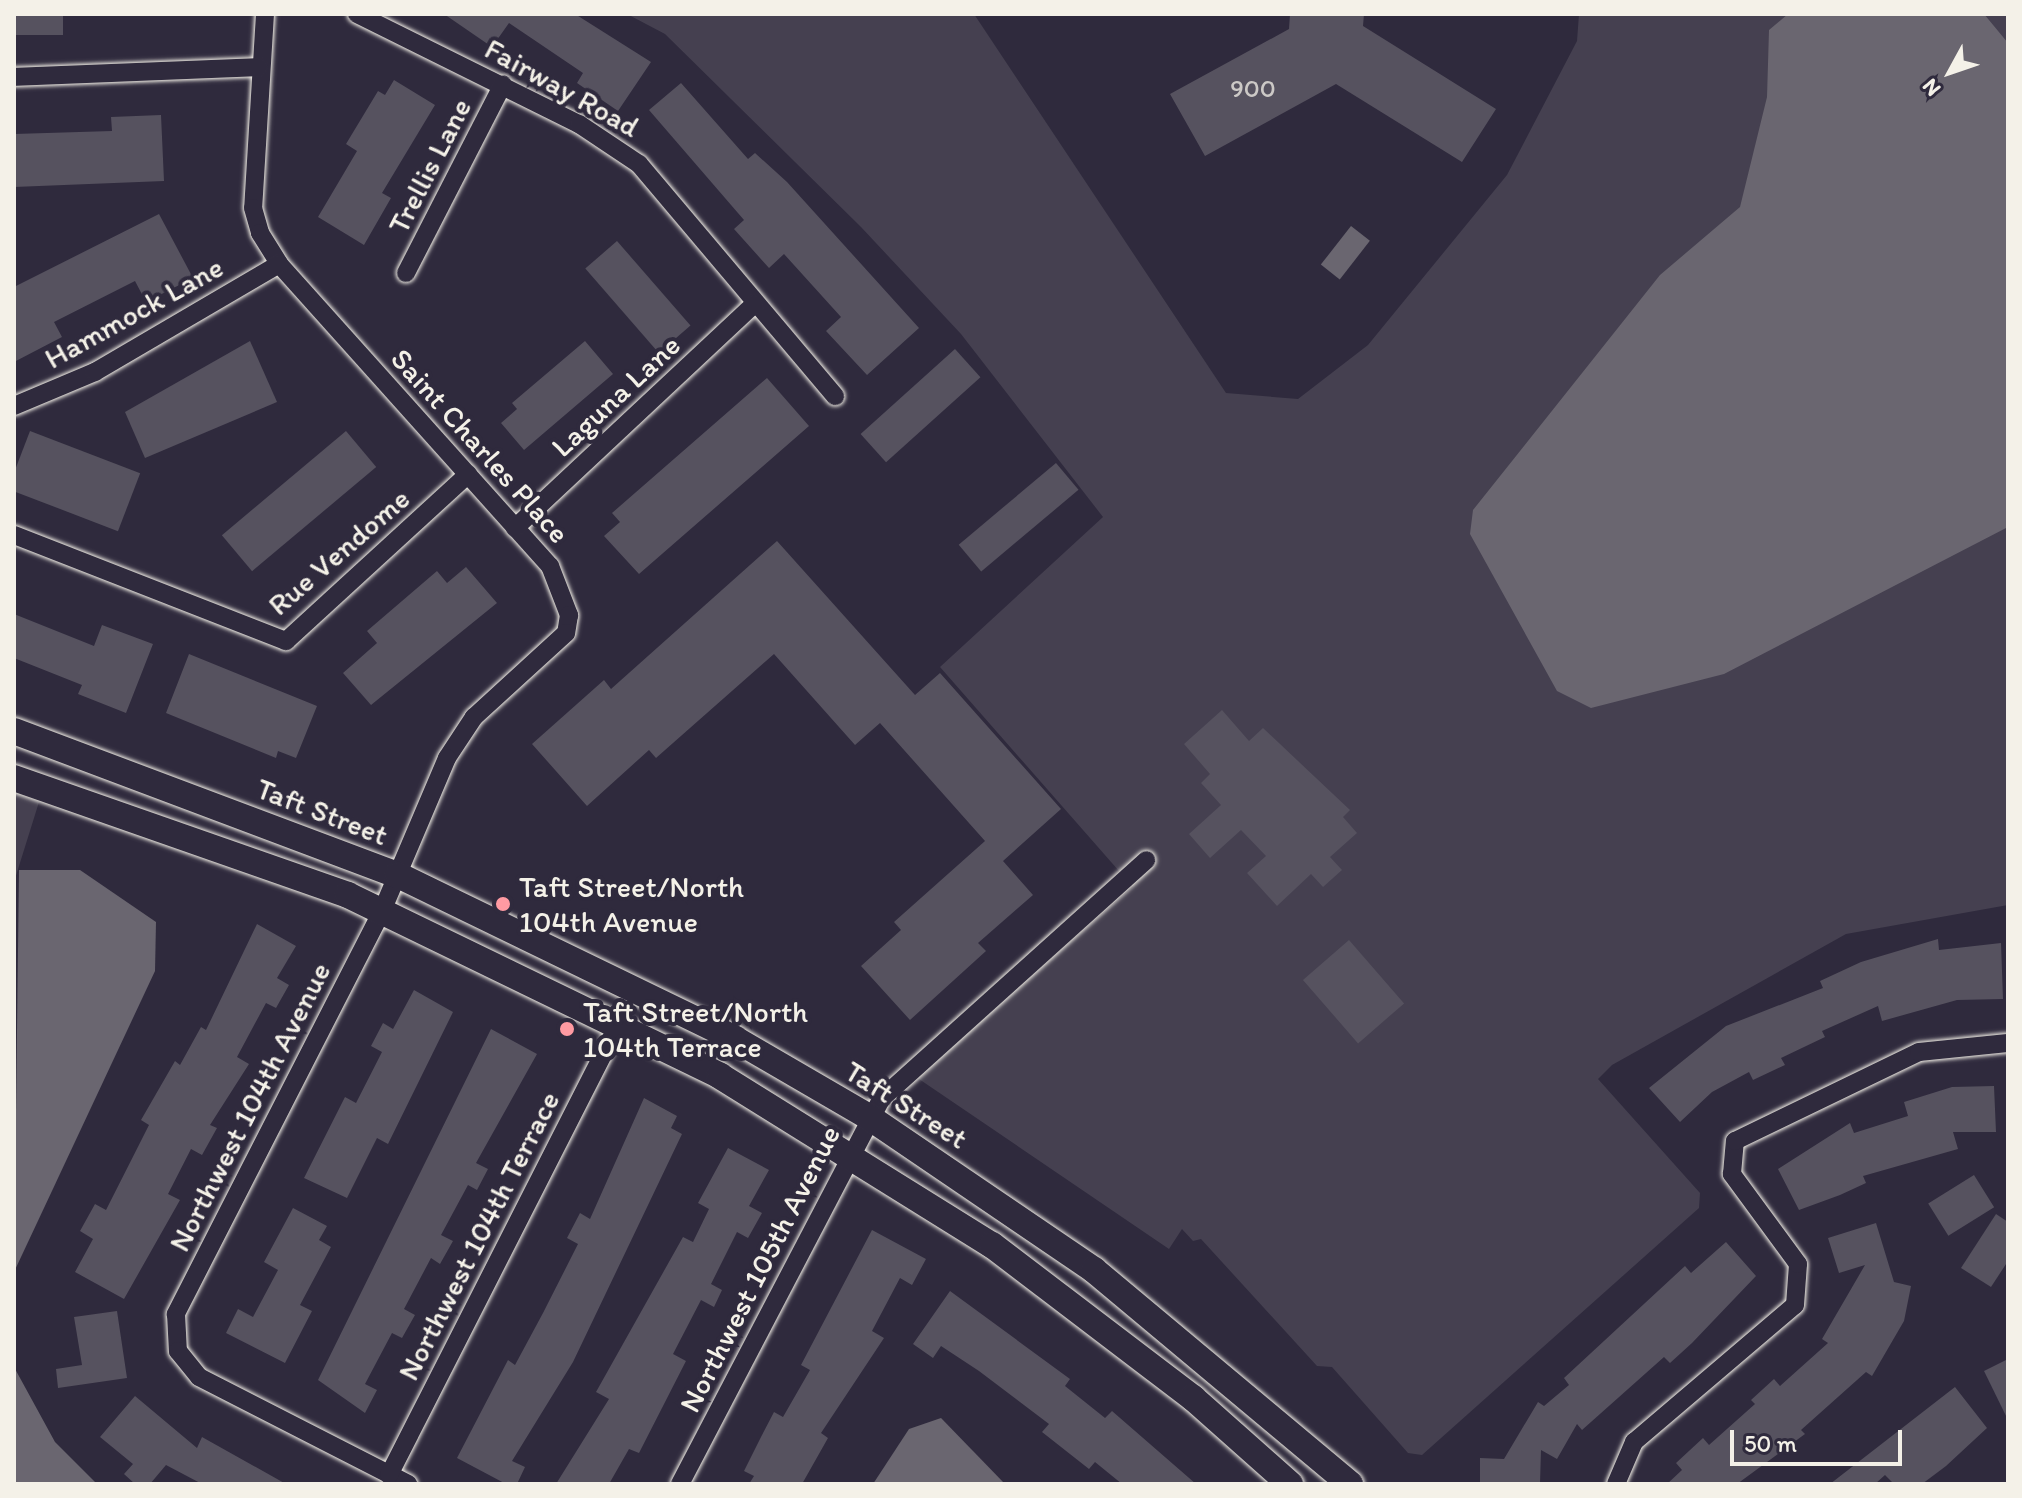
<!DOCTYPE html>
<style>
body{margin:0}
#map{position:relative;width:2022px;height:1498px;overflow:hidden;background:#2f2a3d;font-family:Itim,sans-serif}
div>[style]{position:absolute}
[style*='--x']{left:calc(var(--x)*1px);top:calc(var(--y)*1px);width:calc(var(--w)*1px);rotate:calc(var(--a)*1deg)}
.green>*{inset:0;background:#454050}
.water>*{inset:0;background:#6a6670;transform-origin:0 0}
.building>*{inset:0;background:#56525f;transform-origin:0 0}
.roads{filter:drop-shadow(0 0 2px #f4f1e8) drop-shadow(0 0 2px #f4f1e8)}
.street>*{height:18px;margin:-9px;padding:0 9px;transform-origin:9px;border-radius:9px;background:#2f2a3d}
.secondary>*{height:26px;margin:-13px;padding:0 13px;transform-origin:13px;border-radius:13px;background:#2f2a3d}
.dots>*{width:22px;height:22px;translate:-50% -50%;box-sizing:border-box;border:4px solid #2f2a3d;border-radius:50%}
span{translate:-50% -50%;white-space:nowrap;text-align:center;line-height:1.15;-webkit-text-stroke:8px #2f2a3d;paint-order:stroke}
.number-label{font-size:26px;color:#ccc9c6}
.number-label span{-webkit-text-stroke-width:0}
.street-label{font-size:30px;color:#f4f1e8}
.poi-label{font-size:30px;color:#f4f1e8}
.left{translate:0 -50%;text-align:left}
.frame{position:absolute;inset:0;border:16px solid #f4f1e8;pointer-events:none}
.north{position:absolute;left:1910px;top:32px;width:80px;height:80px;-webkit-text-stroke:6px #2f2a3d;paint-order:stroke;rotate:230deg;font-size:22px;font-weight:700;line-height:32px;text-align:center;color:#f4f1e8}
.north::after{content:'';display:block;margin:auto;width:28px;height:36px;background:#f4f1e8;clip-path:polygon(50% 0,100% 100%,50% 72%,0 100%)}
.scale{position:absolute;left:1730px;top:1430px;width:172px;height:36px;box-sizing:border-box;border:4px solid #f4f1e8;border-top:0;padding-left:10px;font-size:24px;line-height:28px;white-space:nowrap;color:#f4f1e8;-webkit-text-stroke:6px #2f2a3d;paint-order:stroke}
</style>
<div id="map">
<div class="green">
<div style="clip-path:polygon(627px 14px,974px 14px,1226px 393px,1298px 399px,1368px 345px,1507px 175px,1577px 41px,1579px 14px,2008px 14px,2008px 905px,1846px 934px,1612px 1065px,1598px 1079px,1700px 1193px,1699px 1208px,1422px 1455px,1408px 1453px,1332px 1367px,1317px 1366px,1201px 1239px,1193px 1241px,1182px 1229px,1169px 1249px,916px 1077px,1133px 887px,940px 667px,1103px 517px,961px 334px,861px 227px,665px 34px)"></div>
<div style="clip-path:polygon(14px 792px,39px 802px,14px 882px)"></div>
</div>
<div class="water">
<div style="clip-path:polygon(1788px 14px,1984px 14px,2008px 43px,2008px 527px,1724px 674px,1591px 708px,1557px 691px,1470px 534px,1473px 510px,1660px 275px,1740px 207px,1767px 97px,1769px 30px)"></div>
<div style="left:1351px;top:226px;width:24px;height:49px;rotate:38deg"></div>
<div style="clip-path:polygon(19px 870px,80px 870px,156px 922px,155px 971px,14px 1272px)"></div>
<div style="clip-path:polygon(14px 1367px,55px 1442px,97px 1484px,14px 1484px)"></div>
<div style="clip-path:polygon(941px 1418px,1005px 1484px,873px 1484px,909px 1429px)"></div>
</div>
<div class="building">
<div style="left:14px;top:14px;width:49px;height:21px"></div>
<div style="clip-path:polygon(444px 14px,575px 14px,651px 62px,618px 111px,577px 83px,583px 73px,509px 23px,492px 47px)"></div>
<div style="clip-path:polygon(1290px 14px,1364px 14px,1363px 26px,1496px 109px,1462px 162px,1336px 84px,1205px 156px,1170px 94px,1289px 29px)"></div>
<div style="clip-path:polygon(394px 80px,435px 105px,382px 193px,391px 198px,364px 245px,318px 217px,357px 151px,346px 144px,378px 91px,385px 95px)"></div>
<div style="clip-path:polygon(681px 83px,748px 159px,755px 153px,787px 182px,919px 328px,867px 375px,826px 331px,841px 317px,784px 254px,769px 268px,734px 229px,744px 220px,649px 110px)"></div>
<div style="clip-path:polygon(161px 115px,164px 181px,14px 187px,14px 134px,112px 131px,111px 117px)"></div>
<div style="clip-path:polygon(159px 214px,193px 278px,146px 302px,135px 281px,54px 322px,62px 337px,14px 362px,14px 287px)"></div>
<div style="left:617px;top:241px;width:112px;height:42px;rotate:49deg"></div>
<div style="clip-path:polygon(250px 341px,277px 402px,145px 458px,125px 412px)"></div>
<div style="clip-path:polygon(585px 341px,613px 374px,524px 450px,501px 423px,517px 409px,512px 403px)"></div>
<div style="left:955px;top:349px;width:38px;height:127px;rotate:48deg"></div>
<div style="clip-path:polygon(767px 378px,809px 426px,639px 574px,604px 536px,620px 522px,612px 513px)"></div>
<div style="left:30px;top:431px;width:118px;height:62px;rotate:21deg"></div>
<div style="left:346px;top:431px;width:47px;height:162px;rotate:50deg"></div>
<div style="left:1056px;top:463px;width:35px;height:127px;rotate:50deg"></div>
<div style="clip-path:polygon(777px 541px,915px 695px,940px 673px,1061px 809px,1003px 861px,1033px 895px,978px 943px,986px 951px,910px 1020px,861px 966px,901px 930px,894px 922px,985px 841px,880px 723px,855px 745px,774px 654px,656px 758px,649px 750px,587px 806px,532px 744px,604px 680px,611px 689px)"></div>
<div style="clip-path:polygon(466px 567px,497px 603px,371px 705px,343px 673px,377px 643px,367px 631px,437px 571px,447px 583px)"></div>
<div style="clip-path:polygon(14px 614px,94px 646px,102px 625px,153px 644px,126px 713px,78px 694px,82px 685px,14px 658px)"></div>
<div style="clip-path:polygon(189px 654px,317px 706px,296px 758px,278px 751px,276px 758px,166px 713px)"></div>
<div style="clip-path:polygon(1222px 710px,1249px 741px,1263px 728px,1350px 810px,1343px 817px,1357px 833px,1330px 857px,1342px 870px,1323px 887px,1311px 874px,1277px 906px,1247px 873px,1266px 856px,1241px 830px,1210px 858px,1189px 834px,1221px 805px,1201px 783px,1210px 774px,1184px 744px)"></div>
<div style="clip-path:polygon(257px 924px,296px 946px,277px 978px,289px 985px,276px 1008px,266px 1003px,237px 1057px,249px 1064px,210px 1125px,217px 1128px,202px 1155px,191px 1149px,168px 1194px,180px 1200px,124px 1299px,75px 1272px,93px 1239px,80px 1231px,95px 1204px,106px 1210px,149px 1125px,141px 1120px,175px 1061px,180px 1065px,201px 1027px,206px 1030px)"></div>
<div style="clip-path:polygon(1938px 939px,1939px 950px,2001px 943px,2003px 999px,1957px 1000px,1882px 1021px,1878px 1006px,1822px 1031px,1825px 1037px,1781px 1058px,1785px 1065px,1753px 1080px,1749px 1072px,1712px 1092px,1680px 1122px,1649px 1088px,1726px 1026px,1823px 988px,1820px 981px,1861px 962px)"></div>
<div style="left:1349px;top:940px;width:84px;height:61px;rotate:49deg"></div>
<div style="clip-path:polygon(414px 990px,453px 1012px,388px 1144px,377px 1138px,347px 1198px,304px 1178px,345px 1097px,356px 1103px,382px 1052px,371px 1046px,383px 1023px,393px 1029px)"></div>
<div style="clip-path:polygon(491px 1029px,537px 1054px,476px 1163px,488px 1169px,477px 1190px,468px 1185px,441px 1235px,453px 1241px,440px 1264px,431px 1258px,404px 1309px,415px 1315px,402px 1338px,392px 1333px,365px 1384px,377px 1390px,365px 1413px,318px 1380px)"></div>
<div style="clip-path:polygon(1994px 1086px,1996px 1132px,1953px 1132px,1958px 1149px,1863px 1176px,1866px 1183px,1840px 1195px,1799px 1210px,1778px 1169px,1850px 1123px,1854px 1133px,1908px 1116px,1904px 1102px,1952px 1087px)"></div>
<div style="clip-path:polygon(644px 1098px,677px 1116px,671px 1128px,682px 1134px,573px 1362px,512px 1461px,525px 1467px,517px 1484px,506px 1484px,457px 1458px,508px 1360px,515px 1365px,543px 1313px,578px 1244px,567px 1238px,580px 1213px,590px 1219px)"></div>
<div style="clip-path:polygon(728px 1148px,769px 1170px,749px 1206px,762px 1213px,748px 1238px,737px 1232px,711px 1284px,722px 1290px,714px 1307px,701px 1300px,673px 1354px,686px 1361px,639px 1453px,629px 1449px,609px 1484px,556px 1484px,609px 1399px,596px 1392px,683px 1237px,693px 1242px,709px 1209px,698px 1203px)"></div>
<div style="left:1974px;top:1175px;width:38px;height:54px;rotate:58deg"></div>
<div style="clip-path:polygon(293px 1208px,327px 1226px,319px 1240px,331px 1247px,300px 1305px,312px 1311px,285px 1363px,226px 1333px,238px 1309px,253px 1317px,278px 1270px,264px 1262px)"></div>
<div style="clip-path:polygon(1996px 1214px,2008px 1222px,2008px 1261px,1991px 1287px,1961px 1268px)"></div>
<div style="clip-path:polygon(1876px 1223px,1894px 1282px,1911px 1286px,1904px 1321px,1872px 1376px,1866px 1372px,1801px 1430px,1805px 1434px,1737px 1484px,1667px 1484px,1682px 1470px,1676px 1463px,1703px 1438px,1709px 1445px,1755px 1404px,1751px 1400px,1774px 1379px,1780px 1386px,1828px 1343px,1822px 1339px,1865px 1265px,1839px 1273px,1828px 1238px)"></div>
<div style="clip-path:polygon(872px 1230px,926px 1259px,912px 1285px,900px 1278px,872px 1331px,884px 1338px,821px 1433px,828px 1438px,802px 1484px,749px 1484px,754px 1476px,744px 1471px,761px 1437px,774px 1412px,783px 1417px,810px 1370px,801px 1365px)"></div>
<div style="clip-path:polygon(1726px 1242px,1756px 1276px,1692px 1343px,1670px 1363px,1664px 1357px,1582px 1430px,1577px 1424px,1557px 1459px,1541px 1450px,1540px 1484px,1480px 1484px,1480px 1458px,1504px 1459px,1538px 1402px,1544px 1406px,1569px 1385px,1564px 1378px,1685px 1266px,1691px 1273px)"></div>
<div style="clip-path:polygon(950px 1291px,1070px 1379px,1065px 1386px,1105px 1418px,1112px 1411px,1196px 1484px,1122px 1484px,1095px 1462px,1089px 1469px,1042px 1432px,1049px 1424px,979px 1371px,941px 1346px,933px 1358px,913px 1344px)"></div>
<div style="clip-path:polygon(117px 1311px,127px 1378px,58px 1388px,56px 1369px,82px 1365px,74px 1317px)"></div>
<div style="clip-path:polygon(2008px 1359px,2008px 1420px,1984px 1371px)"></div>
<div style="clip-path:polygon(1955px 1387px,1987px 1428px,1946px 1466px,1922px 1484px,1894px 1484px,1885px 1475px,1875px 1484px,1830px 1484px)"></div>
<div style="clip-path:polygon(135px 1396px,197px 1448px,202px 1437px,286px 1484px,202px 1484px,166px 1465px,150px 1484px,135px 1484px,124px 1474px,133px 1464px,100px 1437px)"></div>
</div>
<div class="roads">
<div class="street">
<div style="--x:265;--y:14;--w:194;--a:93.5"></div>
<div style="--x:253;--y:208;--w:26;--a:74"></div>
<div style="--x:260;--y:233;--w:36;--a:58"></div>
<div style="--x:279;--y:264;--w:406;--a:48.1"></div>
<div style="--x:550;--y:566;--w:53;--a:68.8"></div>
<div style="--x:569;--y:615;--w:18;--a:99"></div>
<div style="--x:566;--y:633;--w:125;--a:137.6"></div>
<div style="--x:474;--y:717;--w:49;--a:123.4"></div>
<div style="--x:447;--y:758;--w:166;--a:113"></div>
<div style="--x:382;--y:911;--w:453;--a:117.1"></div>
<div style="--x:176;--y:1314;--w:37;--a:87"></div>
<div style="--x:178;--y:1351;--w:33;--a:51"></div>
<div style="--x:199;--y:1377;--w:235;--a:27.1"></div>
<div style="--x:357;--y:14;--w:248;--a:26.4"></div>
<div style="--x:579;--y:124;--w:72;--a:33.7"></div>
<div style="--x:639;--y:164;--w:304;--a:49.8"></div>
<div style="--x:14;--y:77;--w:245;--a:-2.3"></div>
<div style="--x:406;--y:273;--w:212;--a:-62.8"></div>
<div style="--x:14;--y:406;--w:88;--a:-22.8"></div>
<div style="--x:95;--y:372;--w:213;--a:-30.4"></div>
<div style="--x:515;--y:528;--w:328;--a:-43.1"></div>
<div style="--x:14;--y:535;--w:292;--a:21.3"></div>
<div style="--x:286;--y:641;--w:247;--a:-42.5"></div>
<div style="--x:389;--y:1475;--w:507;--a:-63.03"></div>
<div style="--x:680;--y:1484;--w:434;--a:-62.4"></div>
<div style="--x:881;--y:1099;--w:357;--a:-42"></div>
<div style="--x:1616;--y:1484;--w:46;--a:-66.8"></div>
<div style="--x:1634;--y:1442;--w:211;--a:-40.4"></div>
<div style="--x:1795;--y:1305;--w:41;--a:-85.8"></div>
<div style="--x:1798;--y:1264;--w:112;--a:-126.3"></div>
<div style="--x:1732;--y:1174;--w:33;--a:-85"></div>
<div style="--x:1735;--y:1141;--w:204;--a:-25.8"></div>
<div style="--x:1919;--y:1052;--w:89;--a:-5.8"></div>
</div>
<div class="secondary">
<div style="--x:14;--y:731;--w:410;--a:20.6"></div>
<div style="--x:398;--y:875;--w:375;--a:25.9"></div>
<div style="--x:735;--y:1039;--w:155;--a:30.2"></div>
<div style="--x:869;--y:1117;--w:272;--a:34.2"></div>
<div style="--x:1094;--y:1270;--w:334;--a:39.9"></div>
<div style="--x:14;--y:778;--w:354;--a:19.3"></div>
<div style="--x:348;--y:895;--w:414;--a:25.9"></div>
<div style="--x:720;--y:1076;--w:320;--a:31.9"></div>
<div style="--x:992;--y:1245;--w:253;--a:37.3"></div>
<div style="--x:1193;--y:1398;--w:130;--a:41.6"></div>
</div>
</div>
<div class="dots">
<div style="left:503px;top:904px;background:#ff9aa2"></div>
<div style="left:567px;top:1029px;background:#ff9aa2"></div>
</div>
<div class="number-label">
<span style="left:1253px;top:89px">900</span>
</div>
<div class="street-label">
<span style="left:562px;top:88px;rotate:29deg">Fairway Road</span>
<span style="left:430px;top:166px;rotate:-63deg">Trellis Lane</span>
<span style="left:134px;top:313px;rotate:-29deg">Hammock Lane</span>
<span style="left:616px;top:396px;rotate:-43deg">Laguna Lane</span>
<span style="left:480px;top:446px;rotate:48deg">Saint Charles Place</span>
<span style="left:339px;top:552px;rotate:-41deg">Rue Vendome</span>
<span style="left:322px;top:812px;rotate:21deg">Taft Street</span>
<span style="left:906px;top:1105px;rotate:32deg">Taft Street</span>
<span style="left:250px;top:1107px;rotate:-63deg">Northwest 104th Avenue</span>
<span style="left:479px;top:1236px;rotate:-63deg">Northwest 104th Terrace</span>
<span style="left:760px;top:1269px;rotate:-63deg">Northwest 105th Avenue</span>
</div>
<div class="poi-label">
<span class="left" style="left:519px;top:904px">Taft Street/North<br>104th Avenue</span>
<span class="left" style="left:583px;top:1029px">Taft Street/North<br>104th Terrace</span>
</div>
<div class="frame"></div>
<div class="north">N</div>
<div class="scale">50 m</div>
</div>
